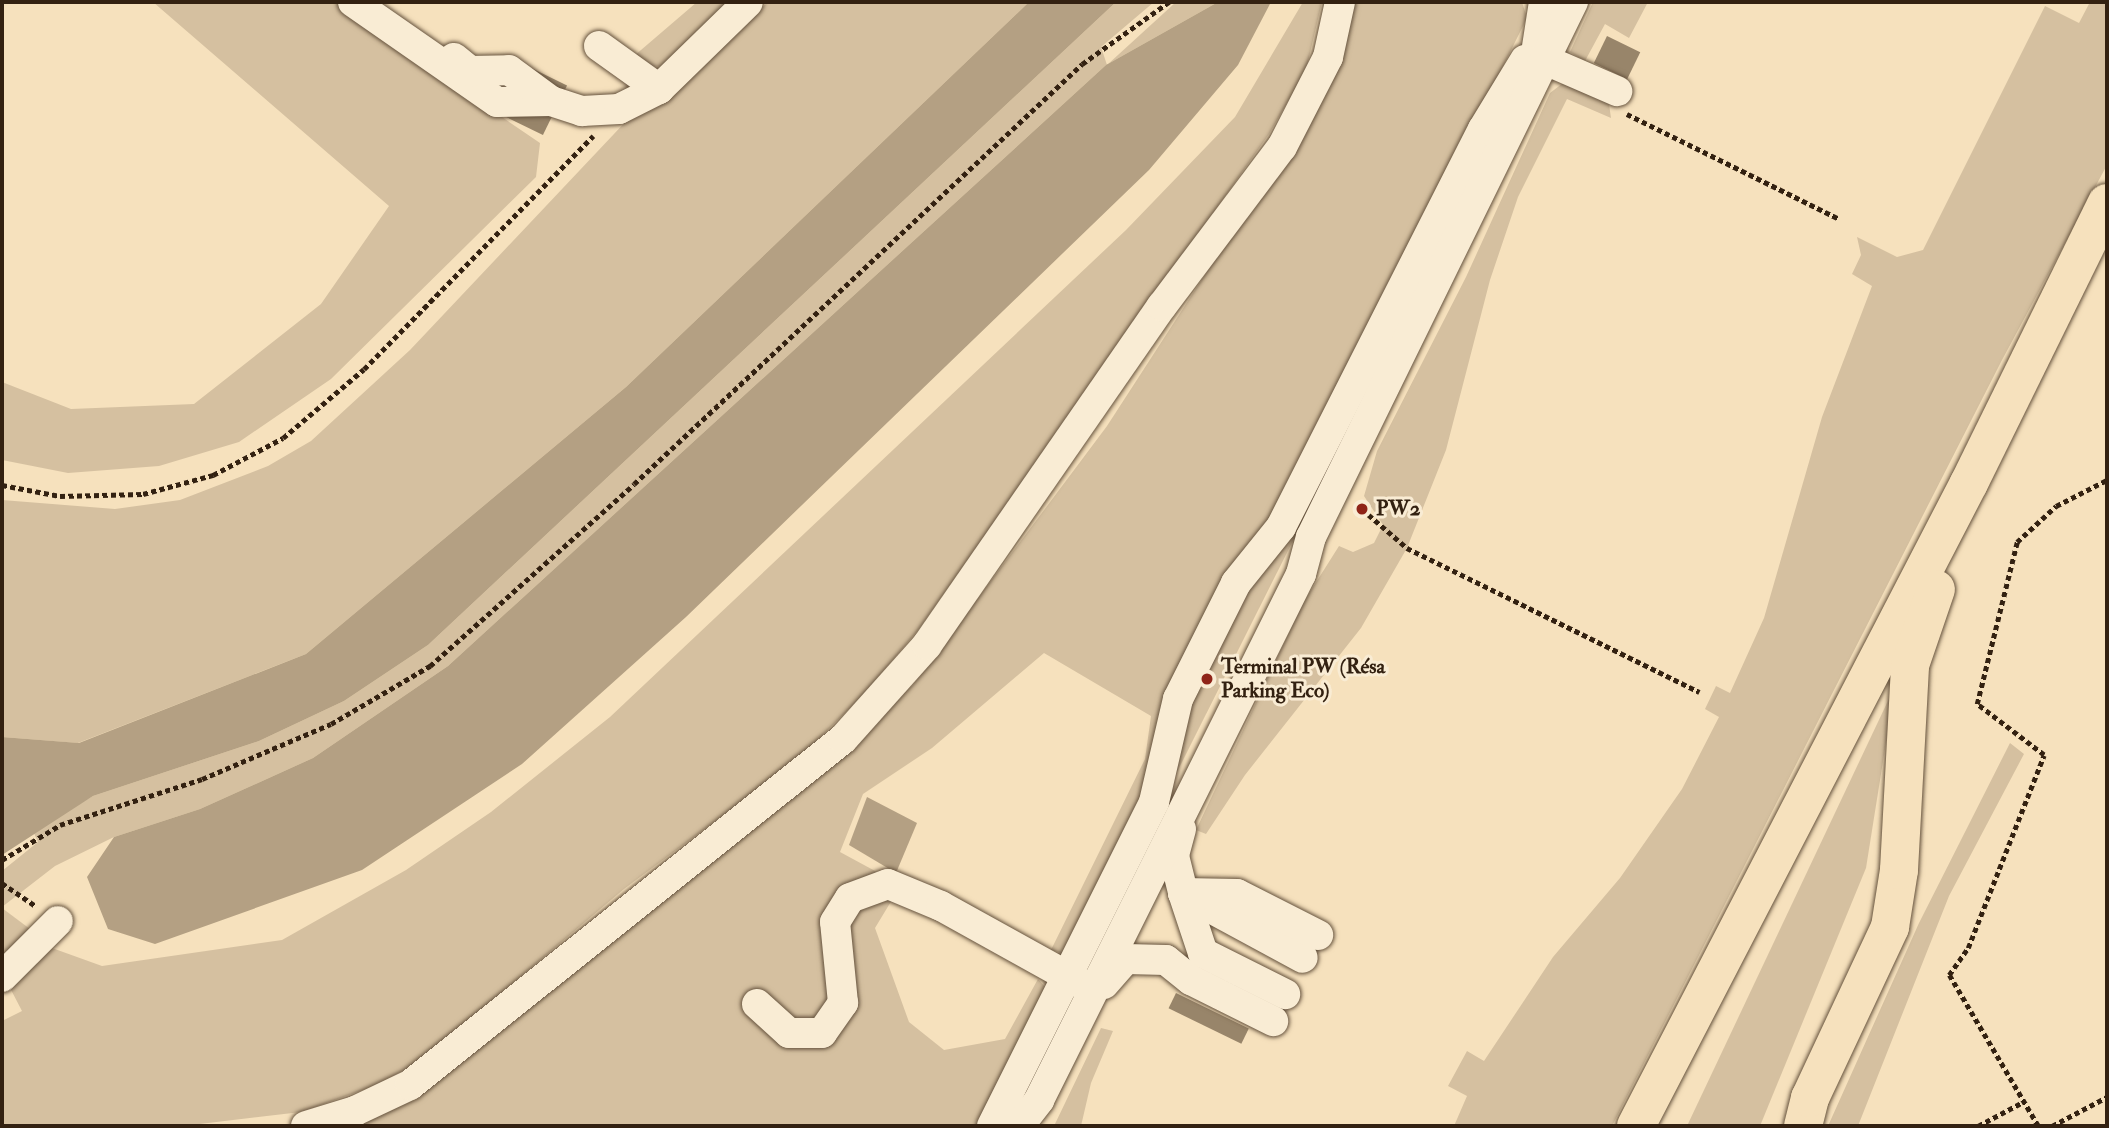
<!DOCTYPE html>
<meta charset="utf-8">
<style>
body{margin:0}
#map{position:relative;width:2109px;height:1128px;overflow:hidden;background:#f6e1bd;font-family:"IM FELL Double Pica",serif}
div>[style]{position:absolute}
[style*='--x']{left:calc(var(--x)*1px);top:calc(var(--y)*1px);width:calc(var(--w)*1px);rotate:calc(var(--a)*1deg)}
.green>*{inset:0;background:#d5c0a0}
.water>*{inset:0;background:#b4a083}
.building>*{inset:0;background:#98856a;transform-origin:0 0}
.path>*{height:4.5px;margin-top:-2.25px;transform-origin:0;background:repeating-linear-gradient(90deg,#332111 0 5px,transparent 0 8.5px)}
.roads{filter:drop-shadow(0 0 2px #64513c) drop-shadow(0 0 2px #64513c)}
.minor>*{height:30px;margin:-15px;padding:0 15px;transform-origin:15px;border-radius:15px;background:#f9ecd4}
.major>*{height:38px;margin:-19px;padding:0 19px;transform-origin:19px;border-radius:19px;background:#f6e1bd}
.highway>*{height:38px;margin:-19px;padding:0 19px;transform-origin:19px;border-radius:19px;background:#f6e1bd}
.dots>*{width:19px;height:19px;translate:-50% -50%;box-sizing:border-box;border:4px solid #f9ecd4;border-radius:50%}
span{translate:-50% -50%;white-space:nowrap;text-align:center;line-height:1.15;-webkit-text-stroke:6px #f9ecd4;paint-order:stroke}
.poi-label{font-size:21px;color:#332111;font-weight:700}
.left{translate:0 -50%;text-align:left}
.frame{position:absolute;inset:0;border:4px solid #332111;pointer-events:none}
</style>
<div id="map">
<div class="green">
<div style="clip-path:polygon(153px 2px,340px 2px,373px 29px,540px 143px,536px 177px,331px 379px,239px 442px,159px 466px,68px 473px,2px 460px,2px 382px,71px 409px,194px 404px,321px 304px,389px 206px)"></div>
<div style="clip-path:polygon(697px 2px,731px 2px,665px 66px,646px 67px,634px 56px)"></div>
<div style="clip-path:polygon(768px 2px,1029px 2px,626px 387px,306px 654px,78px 743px,2px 737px,2px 500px,115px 509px,180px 500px,268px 466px,311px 441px,410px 350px,630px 117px,676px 91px)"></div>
<div style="clip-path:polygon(1116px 2px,1154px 2px,1101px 47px,1107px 65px,1176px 2px,1218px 2px,1106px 65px,448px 666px,313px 758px,200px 809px,114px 837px,55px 866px,2px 907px,2px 871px,38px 842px,33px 831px,93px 796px,259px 741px,344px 701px,428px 645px)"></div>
<div style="clip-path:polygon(1303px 2px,1322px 2px,1306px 70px,1269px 134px,918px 630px,862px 696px,797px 760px,624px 889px,419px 1062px,374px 1086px,301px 1112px,183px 1126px,2px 1126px,2px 1021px,22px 1011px,9px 986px,52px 948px,102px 966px,282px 940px,406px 870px,491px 812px,610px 717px,1126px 230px,1235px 117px)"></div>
<div style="clip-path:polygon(1354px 2px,1522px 2px,1527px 18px,1296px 482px,1146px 802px,1062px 953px,1051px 950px,1145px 759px,1151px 716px,1044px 653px,932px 748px,863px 794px,840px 852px,901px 885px,875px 928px,909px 1022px,944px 1050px,1005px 1039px,1038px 979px,1046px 988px,983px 1126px,349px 1126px,853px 741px,913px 685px,1107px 426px,1322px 94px)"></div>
<div style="clip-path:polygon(1593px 2px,1648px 2px,1629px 38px,1605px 24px,1585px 61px,1570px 52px)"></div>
<div style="clip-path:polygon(2090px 2px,2107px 2px,2107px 165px,2002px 360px,1612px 1126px,1454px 1126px,1467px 1096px,1448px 1086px,1467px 1051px,1484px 1061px,1553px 957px,1620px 878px,1682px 789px,1719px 717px,1705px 709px,1716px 686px,1730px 693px,1764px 618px,1822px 417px,1872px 286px,1852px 274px,1861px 255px,1857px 237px,1897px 257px,1923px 250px,2045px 6px,2079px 23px)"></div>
<div style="clip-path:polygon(1567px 80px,1593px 90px,1609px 104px,1611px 118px,1567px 99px,1518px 197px,1490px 280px,1446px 450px,1407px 548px,1361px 628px,1245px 775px,1206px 834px,1196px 830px,1303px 603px,1339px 546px,1353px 552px,1374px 543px,1383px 525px,1364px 496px,1377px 451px,1466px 277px,1550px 93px)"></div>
<div style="clip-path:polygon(1498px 132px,1170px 786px,1185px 704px)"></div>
<div style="clip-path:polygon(1895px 686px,1866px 868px,1760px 1126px,1687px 1126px)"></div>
<div style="clip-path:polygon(2010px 743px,2024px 754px,1949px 896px,1858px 1126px,1828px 1126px,1919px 923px)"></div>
<div style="clip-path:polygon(2px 908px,30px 929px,2px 955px)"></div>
<div style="clip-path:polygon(1101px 1028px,1113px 1031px,1091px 1083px,1081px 1126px,1054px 1126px)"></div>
</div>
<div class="water">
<div style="clip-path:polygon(1029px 2px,1116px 2px,428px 645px,344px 701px,259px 741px,93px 796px,2px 855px,2px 737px,79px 743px,306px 654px,626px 387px)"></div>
<div style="clip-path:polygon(1218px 2px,1271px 2px,1238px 65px,1149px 170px,686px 617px,522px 764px,362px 870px,155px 944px,108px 929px,87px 877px,114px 837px,200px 809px,313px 758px,448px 666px,1106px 65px)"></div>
<div style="clip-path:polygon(867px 797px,917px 823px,896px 873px,849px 845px)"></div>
</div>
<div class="building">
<div style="left:1607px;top:36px;width:37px;height:30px;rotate:26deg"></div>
<div style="left:523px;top:64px;width:49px;height:55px;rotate:26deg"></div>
<div style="left:1176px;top:993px;width:81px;height:17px;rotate:26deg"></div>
</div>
<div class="path">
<div style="--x:1627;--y:114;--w:237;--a:26.3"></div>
<div style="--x:2;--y:485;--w:59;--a:10.7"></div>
<div style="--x:60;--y:496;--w:83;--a:-1.4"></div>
<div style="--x:143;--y:494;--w:73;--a:-15.2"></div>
<div style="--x:213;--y:475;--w:79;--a:-27.9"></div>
<div style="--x:283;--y:438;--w:106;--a:-40.4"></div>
<div style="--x:364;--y:369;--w:327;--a:-45.5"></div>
<div style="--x:1362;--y:509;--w:60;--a:40.9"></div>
<div style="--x:1407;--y:548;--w:326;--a:26.2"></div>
<div style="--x:2;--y:860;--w:68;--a:-31.1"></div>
<div style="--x:60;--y:825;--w:149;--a:-17.9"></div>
<div style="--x:202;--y:779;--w:140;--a:-23.1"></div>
<div style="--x:331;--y:724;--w:115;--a:-30.4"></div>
<div style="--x:430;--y:666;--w:273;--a:-41.7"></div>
<div style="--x:634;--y:484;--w:614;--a:-43.15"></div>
<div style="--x:1082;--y:64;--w:107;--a:-35.5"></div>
<div style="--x:2;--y:883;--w:42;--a:34.4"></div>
<div style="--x:1978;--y:1126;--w:51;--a:-28.1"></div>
<div style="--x:2038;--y:1126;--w:175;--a:-120.5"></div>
<div style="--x:1949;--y:975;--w:33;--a:-55"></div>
<div style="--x:1968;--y:948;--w:207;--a:-68.5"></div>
<div style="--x:2044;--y:755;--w:84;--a:-142.7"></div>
<div style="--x:1977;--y:704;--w:167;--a:-76.1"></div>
<div style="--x:2017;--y:542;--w:53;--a:-42.7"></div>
<div style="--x:2056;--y:506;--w:57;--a:-27"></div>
<div style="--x:2052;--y:1126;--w:62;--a:-27.8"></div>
</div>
<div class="roads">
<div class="minor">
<div style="--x:353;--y:2;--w:175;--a:34.8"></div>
<div style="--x:497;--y:102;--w:54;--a:-1.1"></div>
<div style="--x:551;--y:101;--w:33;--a:18"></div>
<div style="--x:582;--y:111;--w:37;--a:-3"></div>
<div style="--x:619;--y:109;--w:45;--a:-26.6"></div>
<div style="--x:659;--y:89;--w:124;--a:-44.3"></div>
<div style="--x:599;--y:46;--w:74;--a:35.6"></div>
<div style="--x:1536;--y:53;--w:52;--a:-81.1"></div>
<div style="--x:454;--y:58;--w:21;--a:39"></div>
<div style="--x:470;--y:71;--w:39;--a:-1"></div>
<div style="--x:509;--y:70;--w:52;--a:36.4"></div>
<div style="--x:1543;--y:59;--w:81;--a:23.4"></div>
<div style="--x:1181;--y:829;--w:28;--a:105"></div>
<div style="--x:1174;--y:856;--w:38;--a:76"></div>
<div style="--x:1183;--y:893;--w:136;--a:28.4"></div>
<div style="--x:1183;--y:893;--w:63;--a:71.6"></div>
<div style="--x:1203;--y:953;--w:92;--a:26.6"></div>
<div style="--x:1183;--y:893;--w:54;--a:1.1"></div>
<div style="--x:1237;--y:894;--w:91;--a:26.8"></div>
<div style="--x:2;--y:977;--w:79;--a:-45"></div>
<div style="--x:1104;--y:984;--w:33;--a:-49"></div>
<div style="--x:1126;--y:959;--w:40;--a:1.4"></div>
<div style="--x:1166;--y:960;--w:32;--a:39"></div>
<div style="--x:1191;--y:980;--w:92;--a:26.6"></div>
<div style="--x:757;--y:1004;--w:43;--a:42.2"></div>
<div style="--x:789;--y:1033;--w:33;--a:0"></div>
<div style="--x:822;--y:1033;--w:37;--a:-55"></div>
<div style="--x:843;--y:1003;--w:81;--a:-95.6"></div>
<div style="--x:835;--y:922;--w:28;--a:-58"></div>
<div style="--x:850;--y:898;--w:40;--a:-20.2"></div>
<div style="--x:888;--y:884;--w:57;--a:22.5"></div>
<div style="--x:941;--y:906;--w:159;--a:29"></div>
<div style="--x:306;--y:1126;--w:51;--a:-17"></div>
<div style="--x:355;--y:1111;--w:61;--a:-25.3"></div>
<div style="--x:410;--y:1085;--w:554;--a:-38.63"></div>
<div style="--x:843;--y:739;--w:126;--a:-48.2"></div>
<div style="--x:927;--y:645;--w:412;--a:-55.3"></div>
<div style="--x:1162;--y:306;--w:199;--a:-53"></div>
<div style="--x:1282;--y:147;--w:101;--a:-62.9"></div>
<div style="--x:1328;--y:57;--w:56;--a:-77.7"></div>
<div style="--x:992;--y:1126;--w:362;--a:-63.4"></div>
<div style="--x:1154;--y:802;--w:106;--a:-76.9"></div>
<div style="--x:1178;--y:699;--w:130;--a:-63.4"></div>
<div style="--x:1236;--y:583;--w:72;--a:-51.2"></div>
<div style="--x:1281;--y:527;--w:446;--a:-63.1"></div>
<div style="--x:1483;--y:129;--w:81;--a:-58.7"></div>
<div style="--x:1019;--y:1126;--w:33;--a:-52"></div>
<div style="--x:1039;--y:1100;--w:588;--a:-63.52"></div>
<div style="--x:1301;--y:574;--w:38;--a:-75"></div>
<div style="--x:1311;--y:537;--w:596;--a:-63.91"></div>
</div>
<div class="major">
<div style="--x:1969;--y:483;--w:312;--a:-63.8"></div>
</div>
<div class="highway">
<div style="--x:1636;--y:1126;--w:724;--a:-62.62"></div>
<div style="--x:1803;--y:1126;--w:29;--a:-76"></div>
<div style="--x:1810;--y:1098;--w:189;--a:-64.9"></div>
<div style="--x:1890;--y:927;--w:58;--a:-81"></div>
<div style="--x:1899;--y:870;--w:205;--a:-86.9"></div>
<div style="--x:1910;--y:665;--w:80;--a:-71.1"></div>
</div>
</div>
<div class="dots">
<div style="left:1362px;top:509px;background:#8f2418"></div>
<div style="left:1207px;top:679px;background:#8f2418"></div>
</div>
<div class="poi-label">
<span class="left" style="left:1376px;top:509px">PW2</span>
<span class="left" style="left:1221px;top:679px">Terminal PW (Résa<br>Parking Eco)</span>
</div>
<div class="frame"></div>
</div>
